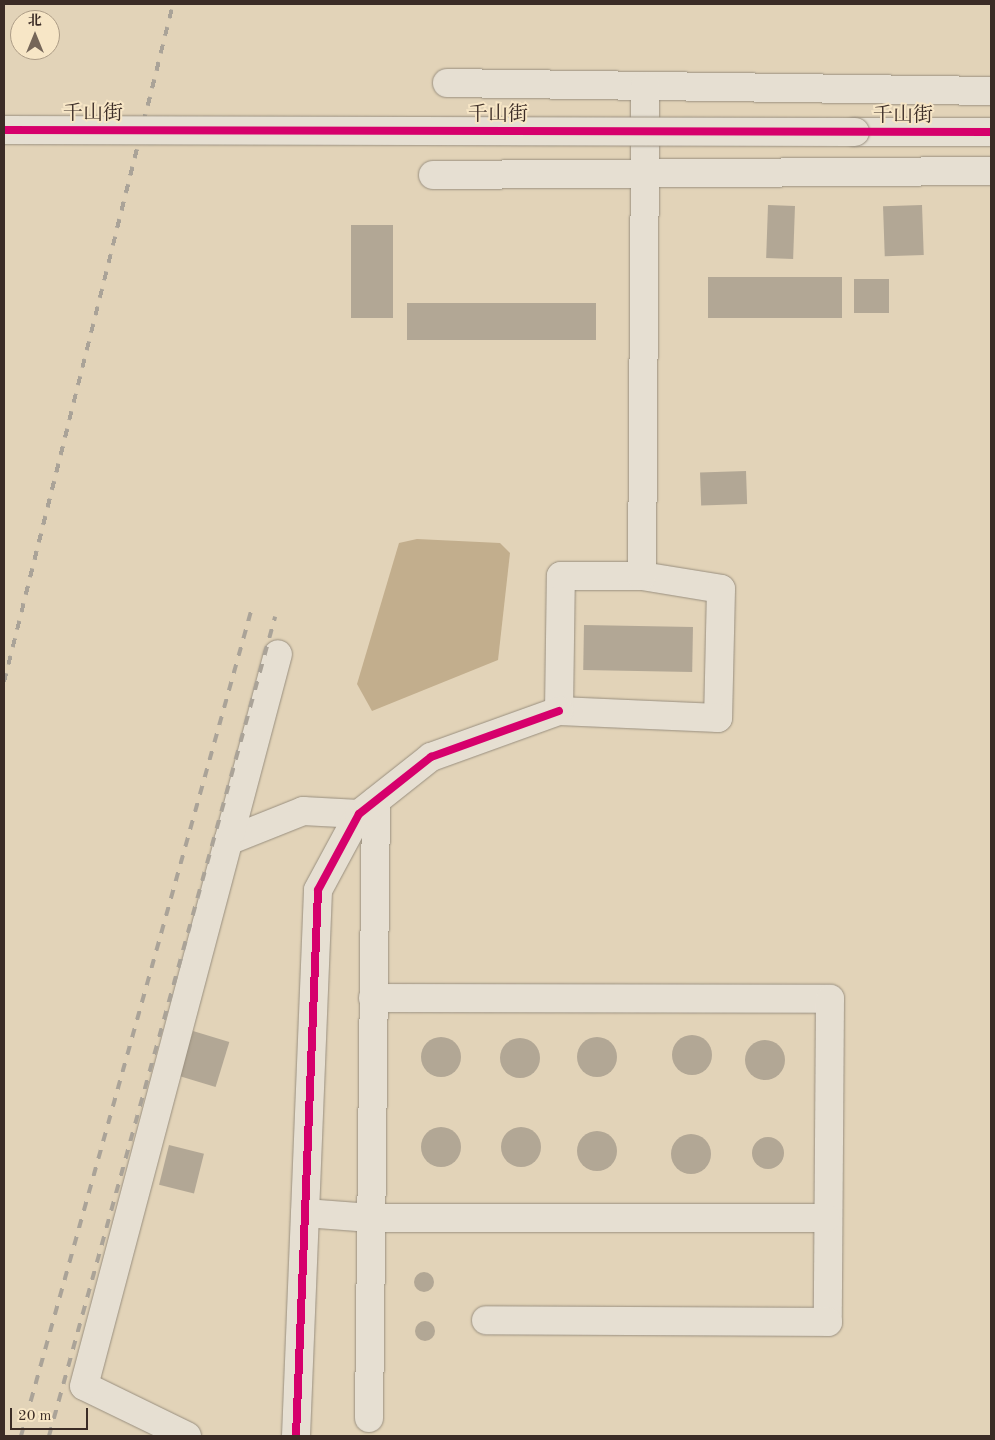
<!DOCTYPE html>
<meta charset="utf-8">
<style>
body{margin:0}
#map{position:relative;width:995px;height:1440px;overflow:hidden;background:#e2d3b8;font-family:"Old Standard TT","Noto Serif SC",serif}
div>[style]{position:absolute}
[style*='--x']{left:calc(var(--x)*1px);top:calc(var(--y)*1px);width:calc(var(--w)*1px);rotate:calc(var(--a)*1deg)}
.water>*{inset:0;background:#c2ae8d}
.building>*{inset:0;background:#b2a795;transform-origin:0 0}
.round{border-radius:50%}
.roads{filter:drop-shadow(0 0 1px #998f7f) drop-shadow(0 0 1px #998f7f)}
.minor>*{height:28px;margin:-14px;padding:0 14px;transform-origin:14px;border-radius:14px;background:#e6dfd2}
.rail>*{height:4px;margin-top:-2px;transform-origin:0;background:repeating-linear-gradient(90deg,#aaa398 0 9px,transparent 0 18px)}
.bridges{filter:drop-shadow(0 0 1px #998f7f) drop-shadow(0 0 1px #998f7f)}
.minor-bridge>*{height:28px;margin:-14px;padding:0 14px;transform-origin:14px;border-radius:14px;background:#e6dfd2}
.cycleway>*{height:8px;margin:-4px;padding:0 4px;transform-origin:4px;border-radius:4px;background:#d6006c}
span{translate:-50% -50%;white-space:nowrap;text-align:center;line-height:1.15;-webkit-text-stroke:4px #f7e6c6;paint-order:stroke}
.street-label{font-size:20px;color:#3b2c26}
.frame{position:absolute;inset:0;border:5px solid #3b2c26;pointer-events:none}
.north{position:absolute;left:10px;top:10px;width:50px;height:50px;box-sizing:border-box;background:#f7e6c6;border:1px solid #ac9c86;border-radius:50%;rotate:0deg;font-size:14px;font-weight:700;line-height:20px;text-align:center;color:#3b2c26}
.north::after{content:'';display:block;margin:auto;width:18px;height:22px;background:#756659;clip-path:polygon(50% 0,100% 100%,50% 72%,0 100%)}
.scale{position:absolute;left:10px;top:1408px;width:78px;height:22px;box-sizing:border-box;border:2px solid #3b2c26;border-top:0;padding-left:6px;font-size:15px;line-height:18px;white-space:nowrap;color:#3b2c26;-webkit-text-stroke:4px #f7e6c6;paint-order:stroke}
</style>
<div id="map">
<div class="water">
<div style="clip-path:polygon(417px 539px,500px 543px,510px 553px,498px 660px,372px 711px,357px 684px,399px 543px)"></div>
</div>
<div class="building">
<div style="left:768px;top:205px;width:27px;height:53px;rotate:2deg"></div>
<div style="left:922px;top:205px;width:50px;height:39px;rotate:88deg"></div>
<div style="left:351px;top:225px;width:42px;height:93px"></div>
<div style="left:708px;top:277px;width:134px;height:41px"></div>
<div style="left:854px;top:279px;width:35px;height:34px"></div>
<div style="left:407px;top:303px;width:189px;height:37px"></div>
<div style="left:746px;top:471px;width:33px;height:46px;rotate:88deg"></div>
<div style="left:584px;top:625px;width:109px;height:45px;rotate:1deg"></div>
<div style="left:193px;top:1031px;width:38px;height:47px;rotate:17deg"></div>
<div class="round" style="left:672px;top:1035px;width:40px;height:40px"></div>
<div class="round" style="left:421px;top:1037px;width:40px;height:40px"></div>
<div class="round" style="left:577px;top:1037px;width:40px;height:40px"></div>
<div class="round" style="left:500px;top:1038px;width:40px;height:40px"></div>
<div class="round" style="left:745px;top:1040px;width:40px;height:40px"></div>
<div class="round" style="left:421px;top:1127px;width:40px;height:40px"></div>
<div class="round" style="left:501px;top:1127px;width:40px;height:40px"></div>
<div class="round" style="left:577px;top:1131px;width:40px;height:40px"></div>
<div class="round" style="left:671px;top:1134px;width:40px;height:40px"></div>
<div class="round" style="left:752px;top:1137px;width:32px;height:32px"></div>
<div style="left:169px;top:1145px;width:36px;height:41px;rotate:14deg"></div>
<div class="round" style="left:414px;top:1272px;width:20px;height:20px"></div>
<div class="round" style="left:415px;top:1321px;width:20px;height:20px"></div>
</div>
<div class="roads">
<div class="minor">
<div style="--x:447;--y:83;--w:544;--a:0.84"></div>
<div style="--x:855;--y:132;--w:136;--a:0"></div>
<div style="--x:433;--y:175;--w:558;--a:-0.41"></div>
<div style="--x:642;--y:576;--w:80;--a:9.3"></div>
<div style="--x:721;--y:589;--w:129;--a:91.3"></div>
<div style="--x:718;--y:718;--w:159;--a:-177.5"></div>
<div style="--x:559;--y:711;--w:135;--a:-89.2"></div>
<div style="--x:561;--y:576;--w:81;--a:0"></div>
<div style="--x:642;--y:576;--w:490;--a:-89.6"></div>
<div style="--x:228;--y:841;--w:81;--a:-21.8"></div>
<div style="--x:303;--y:811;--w:56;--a:3.1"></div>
<div style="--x:373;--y:998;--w:457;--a:0.1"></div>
<div style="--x:830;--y:999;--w:323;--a:90.4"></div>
<div style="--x:828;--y:1322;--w:342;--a:-179.7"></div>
<div style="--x:305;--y:1213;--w:66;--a:4.3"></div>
<div style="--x:371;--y:1218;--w:455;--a:0"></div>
<div style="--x:369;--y:1418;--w:617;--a:-89.35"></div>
<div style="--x:187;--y:1436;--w:114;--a:-154.1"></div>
<div style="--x:84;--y:1386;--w:757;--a:-75.16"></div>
<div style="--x:296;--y:1436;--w:546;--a:-87.69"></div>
<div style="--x:318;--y:890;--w:86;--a:-61.7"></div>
<div style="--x:359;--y:814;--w:92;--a:-38.4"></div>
<div style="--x:431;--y:757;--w:136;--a:-19.8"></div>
</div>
</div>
<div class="rail">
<div style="--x:4;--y:682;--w:699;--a:-76"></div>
<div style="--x:21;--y:1436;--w:856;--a:-74.42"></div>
<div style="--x:49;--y:1436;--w:850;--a:-74.57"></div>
</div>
<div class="bridges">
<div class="minor-bridge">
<div style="--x:4;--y:130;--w:851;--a:0.13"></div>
</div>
</div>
<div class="cycleway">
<div style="--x:4;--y:130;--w:987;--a:0.12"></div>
<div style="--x:296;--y:1436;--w:546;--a:-87.69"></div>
<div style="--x:318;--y:890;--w:86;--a:-61.7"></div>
<div style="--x:359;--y:814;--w:92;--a:-38.4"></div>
<div style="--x:431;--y:757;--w:136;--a:-19.8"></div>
</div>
<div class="street-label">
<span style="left:93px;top:114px">千山街</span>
<span style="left:498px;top:115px">千山街</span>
<span style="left:903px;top:116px">千山街</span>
</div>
<div class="frame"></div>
<div class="north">北</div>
<div class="scale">20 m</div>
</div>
